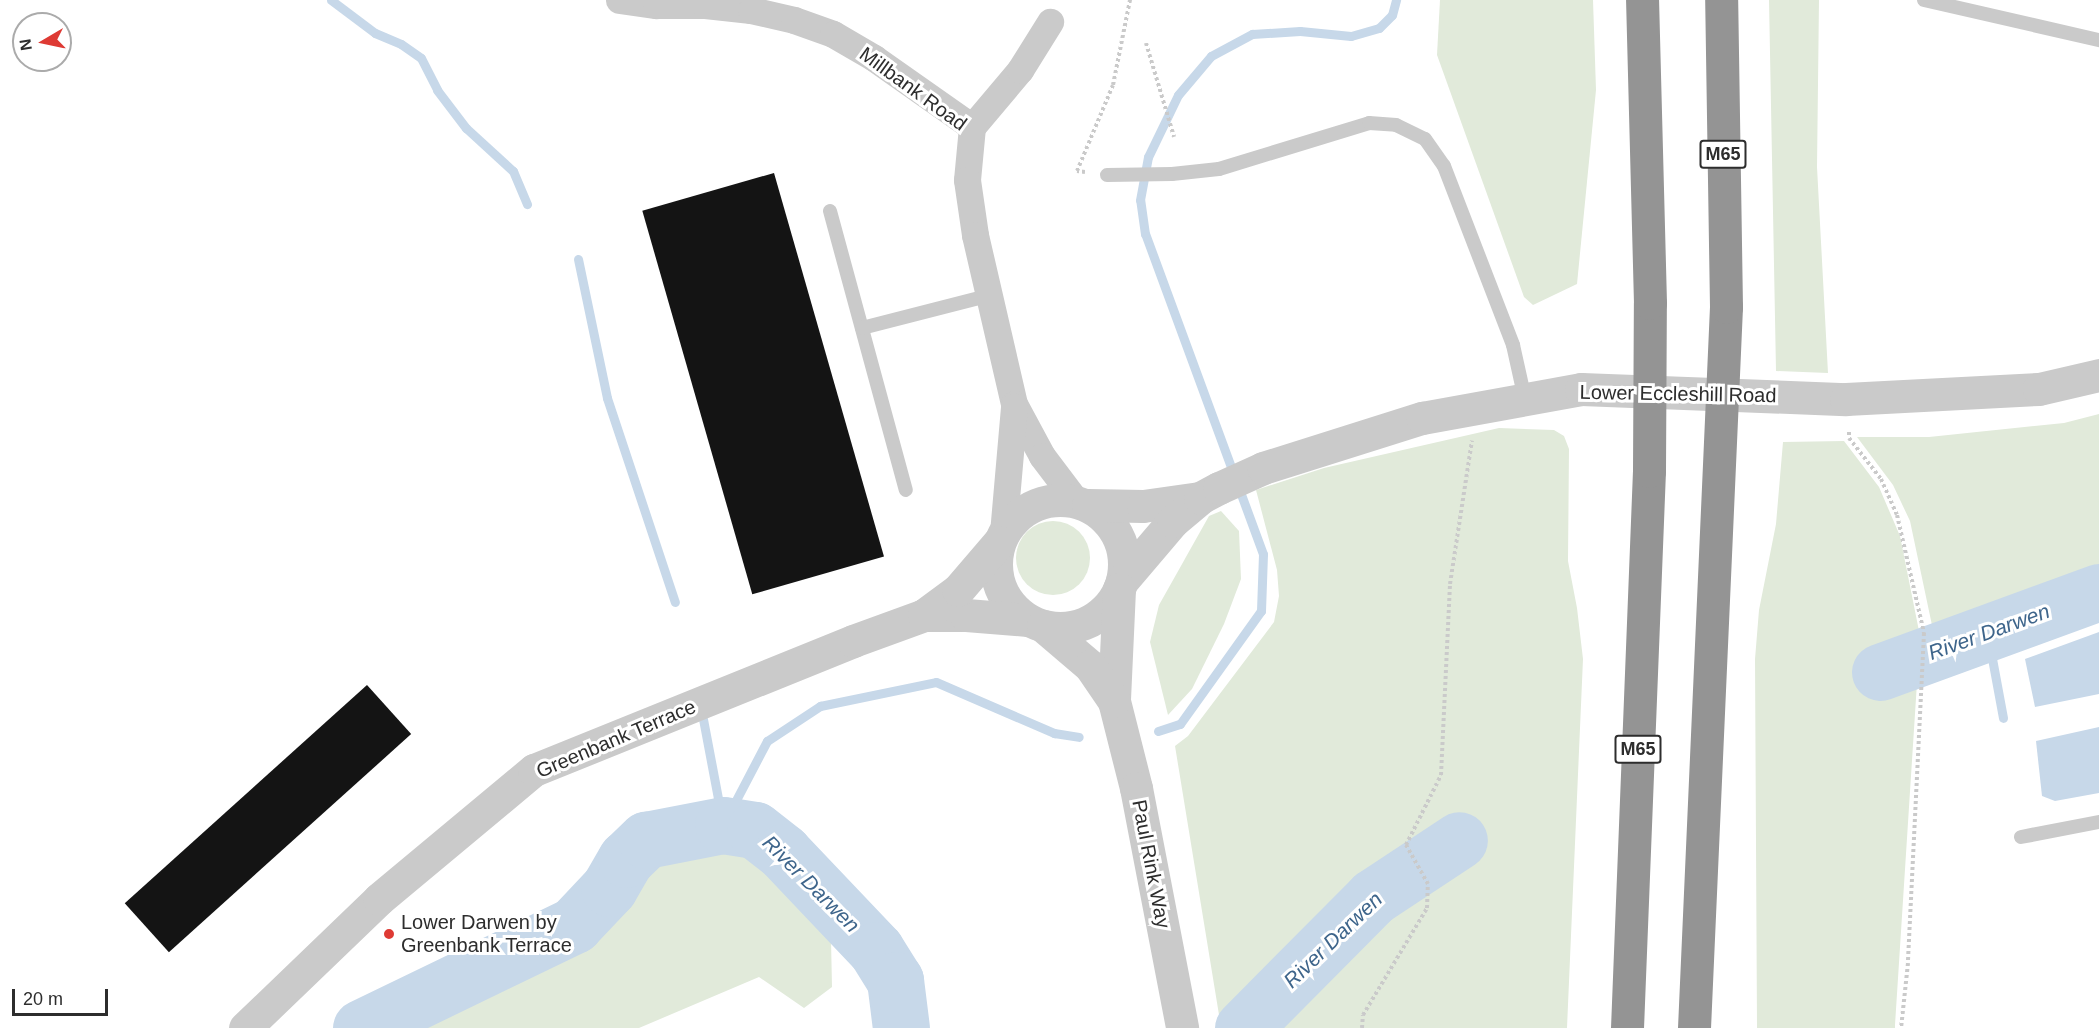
<!DOCTYPE html>
<style>
body{margin:0}
#map{position:relative;width:2099px;height:1028px;overflow:hidden;background:#fff;font-family:Arial,sans-serif}
div>[style]{position:absolute}
[style*='--x']{left:calc(var(--x)*1px);top:calc(var(--y)*1px);width:calc(var(--w)*1px);rotate:calc(var(--a)*1deg)}
.green>*{inset:0;background:#e1eada}
.round{border-radius:50%}
.water>*{inset:0;background:#c7d8e9}
.stream>*{height:9px;margin:-4.5px;padding:0 4.5px;transform-origin:4.5px;border-radius:4.5px;background:#c7d8e9}
.river>*{height:57px;margin:-28.5px;padding:0 28.5px;transform-origin:28.5px;border-radius:28.5px;background:#c7d8e9}
.building>*{inset:0;background:#141414;transform-origin:0 0}
.path>*{height:4px;margin-top:-2px;transform-origin:0;background:repeating-linear-gradient(90deg,#cacaca 0 3px,transparent 0 6px)}
.service>*{height:14px;margin:-7px;padding:0 7px;transform-origin:7px;border-radius:7px;background:#cacaca}
.minor>*{height:27px;margin:-13.5px;padding:0 13.5px;transform-origin:13.5px;border-radius:13.5px;background:#cacaca}
.tertiary>*{height:33px;margin:-16.5px;padding:0 16.5px;transform-origin:16.5px;border-radius:16.5px;background:#cacaca}
.tertiary>.ring{margin:-16.5px;padding:0;box-sizing:content-box;background:none;border:33px solid #cacaca;border-radius:50%}
.motorway>*{height:33px;margin:-16.5px;padding:0 16.5px;transform-origin:16.5px;border-radius:16.5px;background:#949494}
.dots>*{width:16px;height:16px;translate:-50% -50%;box-sizing:border-box;border:3px solid #fff;border-radius:50%}
span{translate:-50% -50%;white-space:nowrap;text-align:center;line-height:1.15;-webkit-text-stroke:6px #fff;paint-order:stroke}
.shield-label span{padding:2px 4px;background:#fff;border:2px solid;border-radius:4px;-webkit-text-stroke-width:0}
.shield-label{font-size:18px;color:#2d2d2d;font-weight:700}
.street-label{font-size:20px;color:#2d2d2d}
.poi-label{font-size:20px;color:#2d2d2d}
.left{translate:0 -50%;text-align:left}
.water-label{font-size:21px;color:#3e658b;font-style:italic}
.north{position:absolute;left:12px;top:12px;width:60px;height:60px;box-sizing:border-box;background:#fff;border:2px solid #ababab;border-radius:50%;rotate:261deg;font-size:16px;font-weight:700;line-height:24px;text-align:center;color:#2d2d2d}
.north::after{content:'';display:block;margin:auto;width:21px;height:27px;background:#de3a34;clip-path:polygon(50% 0,100% 100%,50% 72%,0 100%)}
.scale{position:absolute;left:12px;top:989px;width:96px;height:27px;box-sizing:border-box;border:3px solid #2d2d2d;border-top:0;padding-left:8px;font-size:18px;line-height:21px;white-space:nowrap;color:#2d2d2d;-webkit-text-stroke:4px #fff;paint-order:stroke}
</style>
<div id="map">
<div class="green">
<div style="clip-path:polygon(1440px 0,1593px 0,1596px 90px,1577px 284px,1533px 305px,1524px 297px,1437px 55px)"></div>
<div style="clip-path:polygon(1769px 0,1819px 0,1817px 167px,1828px 373px,1776px 371px)"></div>
<div style="clip-path:polygon(2099px 414px,2099px 574px,1933px 630px,1910px 521px,1893px 485px,1857px 437px,1929px 437px,2064px 423px)"></div>
<div style="clip-path:polygon(1499px 428px,1554px 430px,1564px 436px,1569px 449px,1568px 561px,1577px 608px,1583px 659px,1567px 1028px,1266px 1028px,1377px 916px,1430px 879px,1459px 853px,1460px 824px,1369px 877px,1220px 1021px,1175px 746px,1188px 736px,1274px 622px,1279px 596px,1277px 570px,1256px 490px,1324px 468px)"></div>
<div style="clip-path:polygon(1844px 441px,1879px 487px,1900px 536px,1920px 636px,1880px 655px,1879px 686px,1918px 667px,1895px 1025px,1895px 1028px,1757px 1028px,1755px 659px,1759px 610px,1776px 524px,1783px 442px)"></div>
<div style="clip-path:polygon(1221px 511px,1239px 531px,1241px 579px,1224px 624px,1192px 689px,1168px 715px,1150px 642px,1159px 605px,1209px 516px)"></div>
<div class="round" style="left:1016px;top:521px;width:74px;height:74px"></div>
<div style="clip-path:polygon(695px 846px,738px 852px,763px 863px,831px 939px,832px 987px,804px 1008px,759px 977px,639px 1028px,390px 1028px,569px 946px,604px 923px,675px 847px)"></div>
</div>
<div class="water">
<div style="clip-path:polygon(2099px 632px,2099px 694px,2035px 707px,2025px 659px)"></div>
<div style="clip-path:polygon(2099px 727px,2099px 793px,2055px 801px,2042px 796px,2036px 741px)"></div>
</div>
<div class="stream">
<div style="--x:331;--y:0;--w:55;--a:36.9"></div>
<div style="--x:375;--y:33;--w:28;--a:23"></div>
<div style="--x:401;--y:44;--w:24;--a:35"></div>
<div style="--x:421;--y:58;--w:36;--a:63"></div>
<div style="--x:437;--y:90;--w:48;--a:52.7"></div>
<div style="--x:466;--y:128;--w:64;--a:42.5"></div>
<div style="--x:513;--y:171;--w:36;--a:67"></div>
<div style="--x:578;--y:259;--w:142;--a:78.2"></div>
<div style="--x:607;--y:398;--w:215;--a:71.6"></div>
<div style="--x:1981;--y:635;--w:21;--a:61"></div>
<div style="--x:1991;--y:653;--w:66;--a:79.5"></div>
<div style="--x:703;--y:719;--w:108;--a:79.3"></div>
<div style="--x:1158;--y:731;--w:23;--a:-18"></div>
<div style="--x:1180;--y:724;--w:139;--a:-54.4"></div>
<div style="--x:1261;--y:611;--w:57;--a:-88"></div>
<div style="--x:1263;--y:554;--w:341;--a:-110.2"></div>
<div style="--x:1145;--y:234;--w:34;--a:-98"></div>
<div style="--x:1140;--y:200;--w:44;--a:-79.5"></div>
<div style="--x:1148;--y:157;--w:69;--a:-64.2"></div>
<div style="--x:1178;--y:95;--w:51;--a:-49.8"></div>
<div style="--x:1211;--y:56;--w:47;--a:-28.2"></div>
<div style="--x:1252;--y:34;--w:48;--a:-3.6"></div>
<div style="--x:1300;--y:31;--w:51;--a:5.6"></div>
<div style="--x:1351;--y:36;--w:29;--a:-16"></div>
<div style="--x:1379;--y:28;--w:18;--a:-45"></div>
<div style="--x:1392;--y:15;--w:16;--a:-75"></div>
<div style="--x:723;--y:825;--w:95;--a:-62.4"></div>
<div style="--x:767;--y:741;--w:64;--a:-33.4"></div>
<div style="--x:820;--y:706;--w:118;--a:-11.7"></div>
<div style="--x:936;--y:682;--w:129;--a:23.4"></div>
<div style="--x:1054;--y:733;--w:25;--a:9"></div>
</div>
<div class="river">
<div style="--x:1880;--y:672;--w:233;--a:-20.1"></div>
<div style="--x:361;--y:1028;--w:237;--a:-25.8"></div>
<div style="--x:574;--y:925;--w:51;--a:-46.6"></div>
<div style="--x:609;--y:888;--w:34;--a:-60"></div>
<div style="--x:626;--y:859;--w:28;--a:-44"></div>
<div style="--x:646;--y:840;--w:78;--a:-11"></div>
<div style="--x:723;--y:825;--w:32;--a:9"></div>
<div style="--x:755;--y:830;--w:36;--a:38"></div>
<div style="--x:783;--y:852;--w:135;--a:46.5"></div>
<div style="--x:876;--y:950;--w:36;--a:58"></div>
<div style="--x:895;--y:980;--w:48;--a:82.9"></div>
<div style="--x:1243;--y:1028;--w:185;--a:-45.2"></div>
<div style="--x:1373;--y:897;--w:103;--a:-33.5"></div>
</div>
<div class="building">
<div style="left:774px;top:173px;width:399px;height:137px;rotate:74deg"></div>
<div style="left:367px;top:685px;width:66px;height:326px;rotate:48deg"></div>
</div>
<div class="path">
<div style="--x:1146;--y:43;--w:98;--a:73.4"></div>
<div style="--x:1085;--y:172;--w:8;--a:-173"></div>
<div style="--x:1077;--y:171;--w:93;--a:-67.3"></div>
<div style="--x:1113;--y:85;--w:87;--a:-78.7"></div>
<div style="--x:1849;--y:432;--w:6;--a:90"></div>
<div style="--x:1849;--y:438;--w:52;--a:52"></div>
<div style="--x:1881;--y:479;--w:39;--a:66"></div>
<div style="--x:1897;--y:515;--w:121;--a:77.1"></div>
<div style="--x:1924;--y:633;--w:330;--a:92.8"></div>
<div style="--x:1908;--y:963;--w:65;--a:96.1"></div>
<div style="--x:1362;--y:1028;--w:13;--a:-86"></div>
<div style="--x:1363;--y:1015;--w:125;--a:-59.1"></div>
<div style="--x:1427;--y:908;--w:24;--a:-88"></div>
<div style="--x:1428;--y:884;--w:45;--a:-119.4"></div>
<div style="--x:1406;--y:845;--w:78;--a:-63.4"></div>
<div style="--x:1441;--y:775;--w:191;--a:-87.3"></div>
<div style="--x:1450;--y:584;--w:145;--a:-81.3"></div>
</div>
<div class="service">
<div style="--x:1924;--y:0;--w:180;--a:12.9"></div>
<div style="--x:1107;--y:175;--w:65;--a:-0.9"></div>
<div style="--x:1172;--y:174;--w:47;--a:-6.1"></div>
<div style="--x:1219;--y:169;--w:157;--a:-17"></div>
<div style="--x:1369;--y:123;--w:27;--a:4"></div>
<div style="--x:1396;--y:125;--w:32;--a:26"></div>
<div style="--x:1425;--y:139;--w:33;--a:55"></div>
<div style="--x:1444;--y:166;--w:192;--a:68.9"></div>
<div style="--x:1513;--y:345;--w:55;--a:77.5"></div>
<div style="--x:830;--y:211;--w:289;--a:74.8"></div>
<div style="--x:862;--y:328;--w:129;--a:-14.4"></div>
<div style="--x:2021;--y:837;--w:79;--a:-10.9"></div>
</div>
<div class="minor">
<div style="--x:619;--y:0;--w:37;--a:8"></div>
<div style="--x:656;--y:5;--w:49;--a:0"></div>
<div style="--x:705;--y:5;--w:46;--a:6.2"></div>
<div style="--x:751;--y:10;--w:44;--a:13.1"></div>
<div style="--x:794;--y:20;--w:41;--a:19.7"></div>
<div style="--x:833;--y:34;--w:48;--a:30.3"></div>
<div style="--x:874;--y:58;--w:120;--a:35.1"></div>
<div style="--x:972;--y:127;--w:53;--a:95.4"></div>
<div style="--x:967;--y:180;--w:56;--a:81.7"></div>
<div style="--x:975;--y:235;--w:173;--a:77"></div>
<div style="--x:1014;--y:404;--w:59;--a:61.7"></div>
<div style="--x:1042;--y:456;--w:56;--a:52.9"></div>
<div style="--x:972;--y:127;--w:75;--a:-49.9"></div>
<div style="--x:1020;--y:70;--w:57;--a:-58"></div>
<div style="--x:1003;--y:533;--w:127;--a:-85"></div>
</div>
<div class="tertiary">
<div class="ring" style="left:996px;top:500px;width:95px;height:95px"></div>
<div style="--x:1088;--y:505;--w:55;--a:1"></div>
<div style="--x:1143;--y:506;--w:57;--a:-8.1"></div>
<div style="--x:1122;--y:581;--w:79;--a:-49.6"></div>
<div style="--x:1173;--y:521;--w:35;--a:-40"></div>
<div style="--x:1200;--y:498;--w:21;--a:-28"></div>
<div style="--x:1219;--y:488;--w:48;--a:-24.4"></div>
<div style="--x:1263;--y:468;--w:167;--a:-17.5"></div>
<div style="--x:1422;--y:418;--w:162;--a:-10.3"></div>
<div style="--x:1581;--y:389;--w:265;--a:2.2"></div>
<div style="--x:1846;--y:399;--w:193;--a:-3"></div>
<div style="--x:2039;--y:389;--w:62;--a:-13.1"></div>
<div style="--x:1119;--y:589;--w:112;--a:92.6"></div>
<div style="--x:1114;--y:701;--w:90;--a:75.8"></div>
<div style="--x:1136;--y:788;--w:244;--a:79.1"></div>
<div style="--x:924;--y:615;--w:42;--a:0"></div>
<div style="--x:966;--y:615;--w:62;--a:4.6"></div>
<div style="--x:1043;--y:626;--w:62;--a:40.4"></div>
<div style="--x:1090;--y:666;--w:42;--a:55.6"></div>
<div style="--x:245;--y:1028;--w:186;--a:-43.9"></div>
<div style="--x:379;--y:899;--w:202;--a:-39.8"></div>
<div style="--x:534;--y:770;--w:344;--a:-22"></div>
<div style="--x:853;--y:641;--w:76;--a:-20.1"></div>
<div style="--x:924;--y:615;--w:42;--a:-36.3"></div>
<div style="--x:958;--y:590;--w:63;--a:-49.5"></div>
</div>
<div class="motorway">
<div style="--x:1627;--y:1028;--w:557;--a:-87.74"></div>
<div style="--x:1649;--y:471;--w:168;--a:-89.7"></div>
<div style="--x:1650;--y:303;--w:303;--a:-91.5"></div>
<div style="--x:1694;--y:1028;--w:722;--a:-87.46"></div>
<div style="--x:1726;--y:307;--w:307;--a:-90.9"></div>
</div>
<div class="dots">
<div style="left:389px;top:934px;background:#de3a34"></div>
</div>
<div class="shield-label">
<span style="left:1723px;top:154px">M65</span>
<span style="left:1638px;top:749px">M65</span>
</div>
<div class="street-label">
<span style="left:913px;top:89px;rotate:36deg">Millbank Road</span>
<span style="left:1678px;top:394px;rotate:1deg">Lower Eccleshill Road</span>
<span style="left:616px;top:739px;rotate:-23deg">Greenbank Terrace</span>
<span style="left:1151px;top:864px;rotate:79deg">Paul Rink Way</span>
</div>
<div class="poi-label">
<span class="left" style="left:401px;top:934px">Lower Darwen by<br>Greenbank Terrace</span>
</div>
<div class="water-label">
<span style="left:1989px;top:632px;rotate:-20deg">River Darwen</span>
<span style="left:811px;top:884px;rotate:45deg">River Darwen</span>
<span style="left:1333px;top:940px;rotate:-44deg">River Darwen</span>
</div>
<div class="north">N</div>
<div class="scale">20 m</div>
</div>
